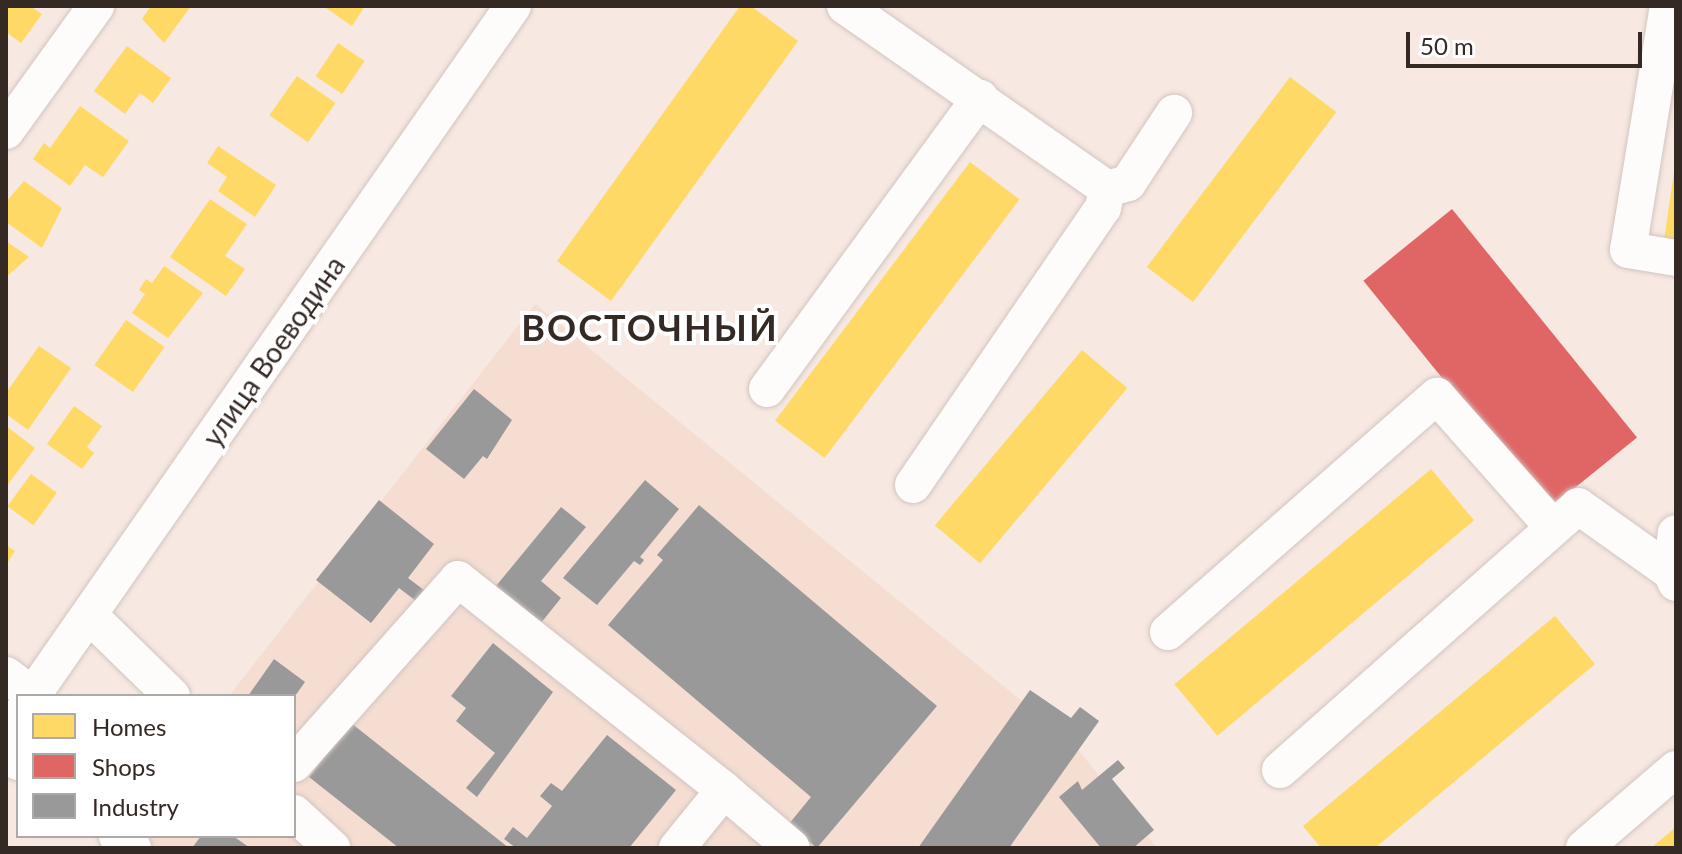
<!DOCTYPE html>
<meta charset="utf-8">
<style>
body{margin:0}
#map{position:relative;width:1682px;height:854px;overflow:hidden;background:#f7e8e1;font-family:Lato,sans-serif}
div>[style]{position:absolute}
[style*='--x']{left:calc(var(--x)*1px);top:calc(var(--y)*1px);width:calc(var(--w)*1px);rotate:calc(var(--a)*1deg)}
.built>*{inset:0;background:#f5ddd2}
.homes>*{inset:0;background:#ffd966;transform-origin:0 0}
.shops>*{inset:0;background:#e06666;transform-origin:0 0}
.industry>*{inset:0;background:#999}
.roads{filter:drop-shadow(0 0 2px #d1c5c0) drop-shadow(0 0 2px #d1c5c0)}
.minor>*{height:36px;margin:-18px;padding:0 18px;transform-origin:18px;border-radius:18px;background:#fefcfa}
span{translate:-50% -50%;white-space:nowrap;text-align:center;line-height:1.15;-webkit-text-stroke:8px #fff;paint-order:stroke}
.street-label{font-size:28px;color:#352924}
.district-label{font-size:36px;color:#352924;font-weight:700;letter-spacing:2px}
.frame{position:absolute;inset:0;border:8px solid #352924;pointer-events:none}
.legend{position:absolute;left:16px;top:694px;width:280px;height:144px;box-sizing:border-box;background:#fff;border:2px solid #aea9a7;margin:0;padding:10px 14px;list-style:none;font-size:24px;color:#352924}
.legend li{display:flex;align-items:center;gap:16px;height:40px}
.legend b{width:40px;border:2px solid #aea9a7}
.scale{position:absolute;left:1406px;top:32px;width:236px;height:36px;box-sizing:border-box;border:4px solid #352924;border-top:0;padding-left:10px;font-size:24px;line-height:28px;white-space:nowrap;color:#352924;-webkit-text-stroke:6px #fff;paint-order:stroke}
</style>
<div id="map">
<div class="built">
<div style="clip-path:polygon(535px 304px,1072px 742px,1157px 848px,154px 848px,137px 836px,294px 836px,294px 696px,229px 696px)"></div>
</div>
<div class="homes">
<div style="clip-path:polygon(6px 6px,30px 6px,42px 14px,21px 43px,6px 32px)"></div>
<div style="clip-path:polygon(151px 6px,191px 6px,164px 43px,142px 19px)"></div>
<div style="clip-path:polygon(323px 6px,365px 6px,352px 26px)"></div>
<div style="clip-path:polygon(740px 6px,751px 6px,798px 41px,611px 301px,557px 261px)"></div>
<div style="left:338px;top:43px;width:32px;height:40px;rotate:34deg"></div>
<div style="clip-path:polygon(127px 46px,171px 78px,153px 103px,140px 93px,125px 114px,94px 91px)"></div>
<div style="left:297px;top:76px;width:47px;height:48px;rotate:35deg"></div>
<div style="left:1290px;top:77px;width:58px;height:238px;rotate:37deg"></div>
<div style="clip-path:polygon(80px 106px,129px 141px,103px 177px,85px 165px,70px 186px,33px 159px,44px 143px,50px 148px)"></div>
<div style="clip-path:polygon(218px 146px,276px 185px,255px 217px,218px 191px,227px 177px,207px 163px)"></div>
<div style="left:970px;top:162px;width:62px;height:324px;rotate:37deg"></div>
<div style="clip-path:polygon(1674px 172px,1676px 172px,1676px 249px,1663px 247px)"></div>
<div style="clip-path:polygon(24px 181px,62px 208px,42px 248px,6px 222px,6px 202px)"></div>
<div style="clip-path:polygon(210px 199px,247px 224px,225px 256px,245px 269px,226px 296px,170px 257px)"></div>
<div style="clip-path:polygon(6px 241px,29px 257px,6px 277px)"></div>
<div style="clip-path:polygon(164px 266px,203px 293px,168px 338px,132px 313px,145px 294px,139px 290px,146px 279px,152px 283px)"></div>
<div style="left:126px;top:320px;width:47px;height:55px;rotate:35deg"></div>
<div style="clip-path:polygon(39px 346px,71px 368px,28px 430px,6px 414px,6px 393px)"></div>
<div style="left:1082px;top:350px;width:59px;height:229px;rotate:40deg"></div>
<div style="clip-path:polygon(74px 406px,102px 426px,87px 447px,94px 453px,82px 469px,47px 444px)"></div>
<div style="clip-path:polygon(6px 426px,35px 448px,6px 487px)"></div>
<div style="left:1431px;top:469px;width:67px;height:335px;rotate:50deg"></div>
<div style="left:31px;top:474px;width:32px;height:40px;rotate:36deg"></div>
<div style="clip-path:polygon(6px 545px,15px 551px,6px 565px)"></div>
<div style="clip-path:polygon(1555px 616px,1595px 664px,1375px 848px,1321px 848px,1303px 826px)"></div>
<div style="clip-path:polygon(1676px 827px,1676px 848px,1651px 848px)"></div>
</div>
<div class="shops">
<div style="left:1452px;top:209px;width:294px;height:114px;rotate:51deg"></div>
</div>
<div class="industry">
<div style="clip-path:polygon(474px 389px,512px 420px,487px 459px,483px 456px,464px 479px,426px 449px)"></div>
<div style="clip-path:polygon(645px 480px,679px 509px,640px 557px,644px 560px,640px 565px,634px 561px,597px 605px,563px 578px)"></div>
<div style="clip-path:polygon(379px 500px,434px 544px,408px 578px,424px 590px,416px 601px,399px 588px,371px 623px,316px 580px)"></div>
<div style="clip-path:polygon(699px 505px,937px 706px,817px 848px,788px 825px,811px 797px,608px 625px,663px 560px,657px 555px)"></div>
<div style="clip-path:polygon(561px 507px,586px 527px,541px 581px,561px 598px,541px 623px,496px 586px)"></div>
<div style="clip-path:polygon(493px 643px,553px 692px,477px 797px,466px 788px,495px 753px,456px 721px,466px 708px,451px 696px)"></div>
<div style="clip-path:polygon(274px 659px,305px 682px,295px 696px,248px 696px)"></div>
<div style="clip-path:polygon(1030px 690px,1071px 718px,1080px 707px,1099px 721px,1009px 848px,918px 848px)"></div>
<div style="clip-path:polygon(351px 723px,509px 848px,399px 848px,309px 777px)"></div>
<div style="clip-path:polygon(607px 735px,676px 790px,629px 848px,516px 848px,504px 839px,513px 827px,527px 838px,552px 806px,540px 796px,551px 783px,562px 791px)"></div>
<div style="clip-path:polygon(1118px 760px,1125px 768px,1112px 779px,1154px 830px,1133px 848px,1101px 848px,1059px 797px,1078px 781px,1082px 790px)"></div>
<div style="clip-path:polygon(201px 836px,233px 836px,250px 848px,192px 848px)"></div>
</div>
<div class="roads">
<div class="minor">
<div style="--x:845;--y:6;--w:320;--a:34.9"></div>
<div style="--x:1107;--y:189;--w:22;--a:-16"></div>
<div style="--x:1128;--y:183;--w:84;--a:-56.7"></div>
<div style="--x:1668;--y:6;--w:247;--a:99.3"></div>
<div style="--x:1628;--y:250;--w:49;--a:9.5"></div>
<div style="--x:6;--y:131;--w:154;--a:-54.2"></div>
<div style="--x:767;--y:389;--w:361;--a:-53.8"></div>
<div style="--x:913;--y:485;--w:336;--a:-55.6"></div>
<div style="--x:1103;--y:208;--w:19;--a:-78"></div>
<div style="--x:1671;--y:572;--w:39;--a:-83"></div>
<div style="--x:89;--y:615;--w:116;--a:44.3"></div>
<div style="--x:1168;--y:632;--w:358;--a:-41.3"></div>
<div style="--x:1437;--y:396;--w:175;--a:48.5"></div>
<div style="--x:6;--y:675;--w:34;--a:37"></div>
<div style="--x:32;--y:696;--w:841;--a:-55.12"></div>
<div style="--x:6;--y:732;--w:20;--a:-53"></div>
<div style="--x:6;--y:753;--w:15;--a:37"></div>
<div style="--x:294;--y:764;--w:247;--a:-48.4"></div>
<div style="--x:458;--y:579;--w:340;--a:38.4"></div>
<div style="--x:724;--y:790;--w:75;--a:129"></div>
<div style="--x:1280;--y:770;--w:398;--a:-41.5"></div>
<div style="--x:1578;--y:506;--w:114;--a:35.4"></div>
<div style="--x:1671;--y:572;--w:12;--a:66"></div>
<div style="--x:724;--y:790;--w:89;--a:40.5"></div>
<div style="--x:294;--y:813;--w:52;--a:42.6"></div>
<div style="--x:117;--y:836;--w:20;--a:37"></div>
<div style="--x:1584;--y:848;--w:121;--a:-40.7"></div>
</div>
</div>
<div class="street-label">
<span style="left:273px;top:351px;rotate:-55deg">улица Воеводина</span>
</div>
<div class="district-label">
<span style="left:650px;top:328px">ВОСТОЧНЫЙ</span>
</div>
<div class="frame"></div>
<ul class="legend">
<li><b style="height:22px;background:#ffd966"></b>Homes</li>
<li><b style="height:22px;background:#e06666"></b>Shops</li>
<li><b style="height:22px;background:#999"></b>Industry</li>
</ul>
<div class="scale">50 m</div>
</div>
